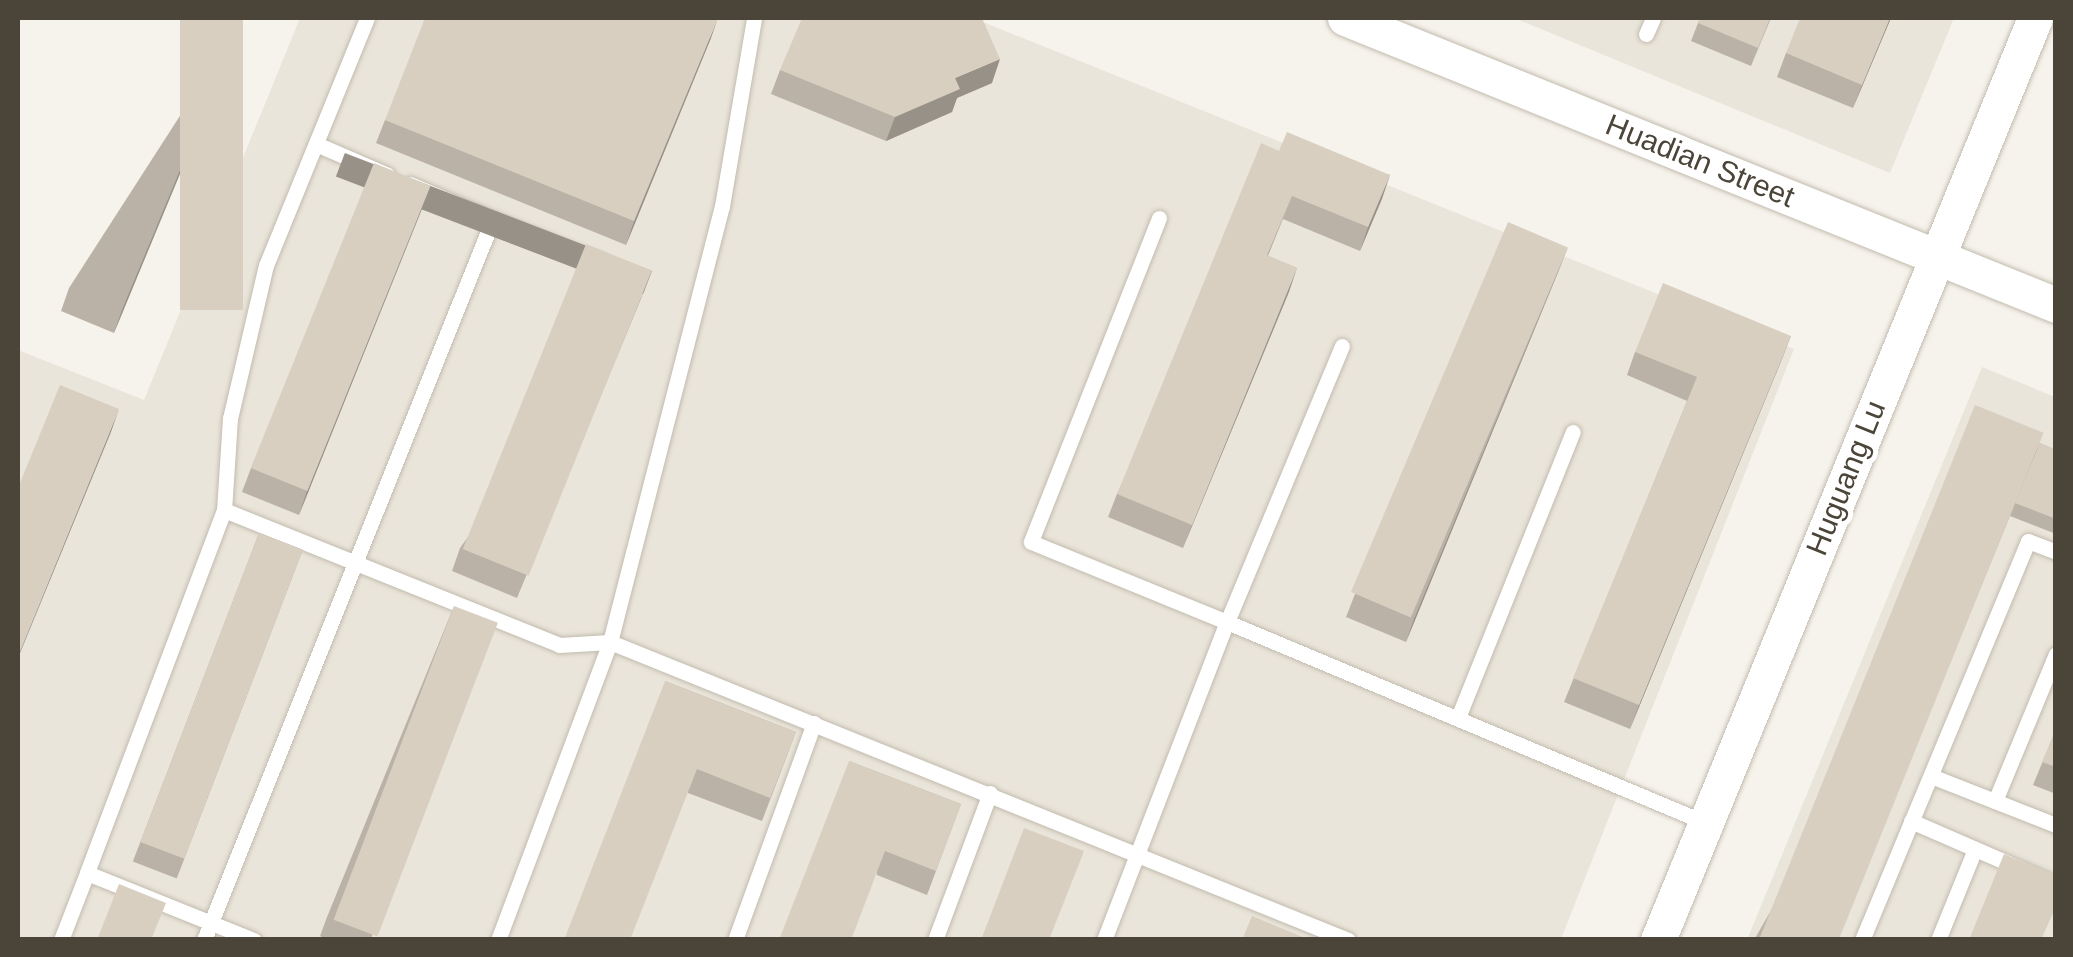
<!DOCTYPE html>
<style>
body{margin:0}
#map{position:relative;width:2073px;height:957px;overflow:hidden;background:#f6f3ec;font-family:Helvetica,sans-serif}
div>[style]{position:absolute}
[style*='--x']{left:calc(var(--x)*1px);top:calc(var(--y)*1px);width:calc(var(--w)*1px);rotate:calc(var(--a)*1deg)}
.residential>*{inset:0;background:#eae5da}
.roads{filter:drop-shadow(0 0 2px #c2bbae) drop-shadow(0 0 2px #c2bbae)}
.service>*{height:15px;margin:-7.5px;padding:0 7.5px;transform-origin:7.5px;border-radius:7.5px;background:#fff}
.tertiary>*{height:35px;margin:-17.5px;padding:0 17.5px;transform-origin:17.5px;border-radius:17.5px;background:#fff}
.wall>*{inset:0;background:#bab2a6;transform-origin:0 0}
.shaded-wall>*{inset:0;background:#979187;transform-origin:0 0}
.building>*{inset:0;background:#d8cfc1;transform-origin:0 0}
span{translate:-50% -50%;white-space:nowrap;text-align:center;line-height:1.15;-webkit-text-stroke:10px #fff;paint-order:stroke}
.street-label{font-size:30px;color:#4b4439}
.frame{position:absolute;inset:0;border:20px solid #4b4439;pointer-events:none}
</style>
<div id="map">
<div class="residential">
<div style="clip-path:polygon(300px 18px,973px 18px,1794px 349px,1561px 939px,18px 939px,18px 350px,144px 400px)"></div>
<div style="clip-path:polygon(1514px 18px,1954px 18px,1890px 173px)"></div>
<div style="clip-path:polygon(1982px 367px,2055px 397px,2055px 939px,1747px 940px)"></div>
</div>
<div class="roads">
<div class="service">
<div style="--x:367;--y:18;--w:267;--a:112.2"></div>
<div style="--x:266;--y:265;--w:157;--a:103.2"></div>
<div style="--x:230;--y:418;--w:92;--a:93.7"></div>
<div style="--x:224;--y:510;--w:361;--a:21.9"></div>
<div style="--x:559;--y:645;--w:51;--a:-3.4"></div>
<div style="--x:610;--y:642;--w:796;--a:21.99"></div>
<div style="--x:1646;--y:34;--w:17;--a:-66"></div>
<div style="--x:316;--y:144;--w:78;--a:23.3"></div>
<div style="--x:410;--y:184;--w:90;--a:22.9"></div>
<div style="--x:1159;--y:218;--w:348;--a:111.6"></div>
<div style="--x:1031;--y:542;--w:212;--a:22.2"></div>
<div style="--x:1227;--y:622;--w:299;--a:-67.4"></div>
<div style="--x:224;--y:510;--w:388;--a:110.7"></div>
<div style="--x:87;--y:873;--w:180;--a:21.9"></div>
<div style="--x:1459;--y:715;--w:305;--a:-68.1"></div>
<div style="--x:1931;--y:776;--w:134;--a:21.4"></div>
<div style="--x:1995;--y:801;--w:159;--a:-67.5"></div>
<div style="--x:1911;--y:821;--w:158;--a:23.5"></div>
<div style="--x:61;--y:940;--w:72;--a:-68.8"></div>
<div style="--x:204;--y:940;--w:777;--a:-68.16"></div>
<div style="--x:493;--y:219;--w:115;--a:21.9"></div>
<div style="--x:498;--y:940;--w:318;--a:-69.4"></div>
<div style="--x:610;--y:642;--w:450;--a:-75.6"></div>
<div style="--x:722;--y:206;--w:191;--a:-80.3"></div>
<div style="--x:735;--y:940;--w:231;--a:-70"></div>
<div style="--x:935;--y:940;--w:157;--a:-69.5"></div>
<div style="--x:1104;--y:940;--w:341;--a:-68.9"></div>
<div style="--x:1227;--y:622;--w:517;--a:22.75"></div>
<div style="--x:1862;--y:940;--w:432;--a:-67.4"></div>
<div style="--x:2028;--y:541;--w:30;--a:21"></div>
<div style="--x:1938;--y:940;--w:98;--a:-67.9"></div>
</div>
<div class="tertiary">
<div style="--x:1345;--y:18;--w:767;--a:21.98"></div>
<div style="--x:1658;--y:940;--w:996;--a:-67.76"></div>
</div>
</div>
<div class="wall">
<div style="clip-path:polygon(243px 18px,114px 333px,61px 311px,69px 288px)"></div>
<div style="clip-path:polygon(1700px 18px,1771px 18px,1751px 66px,1691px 41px)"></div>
<div style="clip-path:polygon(1891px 18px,1853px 108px,1777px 77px,1786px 53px,1814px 19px)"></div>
<div style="clip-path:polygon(711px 38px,626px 245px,376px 143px,385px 120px)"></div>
<div style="clip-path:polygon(780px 70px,992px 83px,957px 98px,952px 112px,886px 141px,771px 94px)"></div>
<div style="clip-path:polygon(1279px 151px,1390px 175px,1360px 251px,1283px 219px,1268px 256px,1297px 268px,1183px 548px,1108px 517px,1117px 494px)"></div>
<div style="clip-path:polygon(430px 186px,299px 515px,242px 492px,251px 468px)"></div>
<div style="clip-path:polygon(1568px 247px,1406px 642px,1346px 617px,1355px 594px)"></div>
<div style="clip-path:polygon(643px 294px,517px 598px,452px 571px,460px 548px)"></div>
<div style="clip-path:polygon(1791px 336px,1630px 729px,1564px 702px,1687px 401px,1627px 375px,1635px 352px)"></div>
<div style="clip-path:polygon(2040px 443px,2056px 450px,2056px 534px,2010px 516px,1836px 940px,1754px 940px)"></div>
<div style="left:259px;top:533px;width:47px;height:352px;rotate:21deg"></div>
<div style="clip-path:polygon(454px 606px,371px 940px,328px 940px,320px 936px,327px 917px)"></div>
<div style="clip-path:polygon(665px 681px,796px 732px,762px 821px,688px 793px)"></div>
<div style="clip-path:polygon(2056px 729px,2056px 794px,2033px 785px)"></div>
<div style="clip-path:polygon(849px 761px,961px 804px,927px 895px,877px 875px)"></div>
</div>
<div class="shaded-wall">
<div style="clip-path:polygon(243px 18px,236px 39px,114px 333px,122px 310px)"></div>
<div style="clip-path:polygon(718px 18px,711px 38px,626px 245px,634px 221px)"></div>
<div style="clip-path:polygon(1890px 18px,1891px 18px,1853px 108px,1862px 85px)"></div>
<div style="clip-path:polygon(1000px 59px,992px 83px,957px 98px,952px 112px,886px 141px,895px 117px,955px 78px)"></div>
<div style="clip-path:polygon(1390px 175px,1382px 199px,1360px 251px,1368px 227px)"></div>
<div style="clip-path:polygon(430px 186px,422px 209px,299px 515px,307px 491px)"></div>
<div style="clip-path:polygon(1568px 247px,1559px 270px,1406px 642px,1414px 619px)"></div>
<div style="clip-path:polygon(1297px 268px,1289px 292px,1183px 548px,1192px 525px)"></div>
<div style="left:652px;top:271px;width:25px;height:329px;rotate:111deg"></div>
<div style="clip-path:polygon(1791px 336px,1782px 359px,1630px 729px,1639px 705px)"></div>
<div style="clip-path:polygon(119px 409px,111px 432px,18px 658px,18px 656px)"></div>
<div style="clip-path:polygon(2015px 503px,1836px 940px,1835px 940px)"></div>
</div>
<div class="building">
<div style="left:180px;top:18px;width:63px;height:292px"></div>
<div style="clip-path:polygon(425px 18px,718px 18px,634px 221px,385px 120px)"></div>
<div style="clip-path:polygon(802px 18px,982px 18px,1000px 59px,955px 78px,960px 89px,895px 117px,780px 70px)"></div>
<div style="clip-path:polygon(1700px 18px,1770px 18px,1758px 48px,1698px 23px)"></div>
<div style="clip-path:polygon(1800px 18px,1814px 19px,1814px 18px,1890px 18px,1862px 85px,1786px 53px)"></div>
<div style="clip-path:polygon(1287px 132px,1390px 175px,1368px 227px,1292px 196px,1267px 255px,1297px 268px,1192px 525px,1117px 494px,1261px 143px,1279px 151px)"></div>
<div style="left:374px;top:163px;width:61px;height:329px;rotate:22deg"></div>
<div style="left:1508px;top:222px;width:65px;height:402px;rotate:23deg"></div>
<div style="left:586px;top:244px;width:71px;height:329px;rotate:22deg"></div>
<div style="clip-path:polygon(1663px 283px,1791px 336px,1639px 705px,1573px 678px,1697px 377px,1635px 352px)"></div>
<div style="clip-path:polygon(60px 385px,119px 409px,18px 656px,18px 488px)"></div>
<div style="left:1975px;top:405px;width:74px;height:579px;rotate:22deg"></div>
<div style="clip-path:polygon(2040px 443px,2056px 450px,2056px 519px,2015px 503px)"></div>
<div style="left:259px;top:533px;width:47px;height:331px;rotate:21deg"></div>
<div style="left:454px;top:606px;width:47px;height:336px;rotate:21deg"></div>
<div style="clip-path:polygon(665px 681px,796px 732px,770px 798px,697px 769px,630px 940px,564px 940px)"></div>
<div style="clip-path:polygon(2056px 729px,2056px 767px,2042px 762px)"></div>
<div style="clip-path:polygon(849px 761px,961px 804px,936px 871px,885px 851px,851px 940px,779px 940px)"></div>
<div style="clip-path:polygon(1024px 828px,1084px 851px,1049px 940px,981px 940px)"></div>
<div style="clip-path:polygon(2004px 854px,2056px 875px,2056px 906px,2041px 940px,1969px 940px)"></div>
<div style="clip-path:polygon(119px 884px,166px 903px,151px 940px,97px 940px)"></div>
<div style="clip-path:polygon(1252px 916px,1310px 940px,1242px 940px)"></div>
</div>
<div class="street-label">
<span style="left:1700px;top:161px;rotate:22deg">Huadian Street</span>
<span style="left:1846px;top:478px;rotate:-68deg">Huguang Lu</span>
</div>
<div class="frame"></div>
</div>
